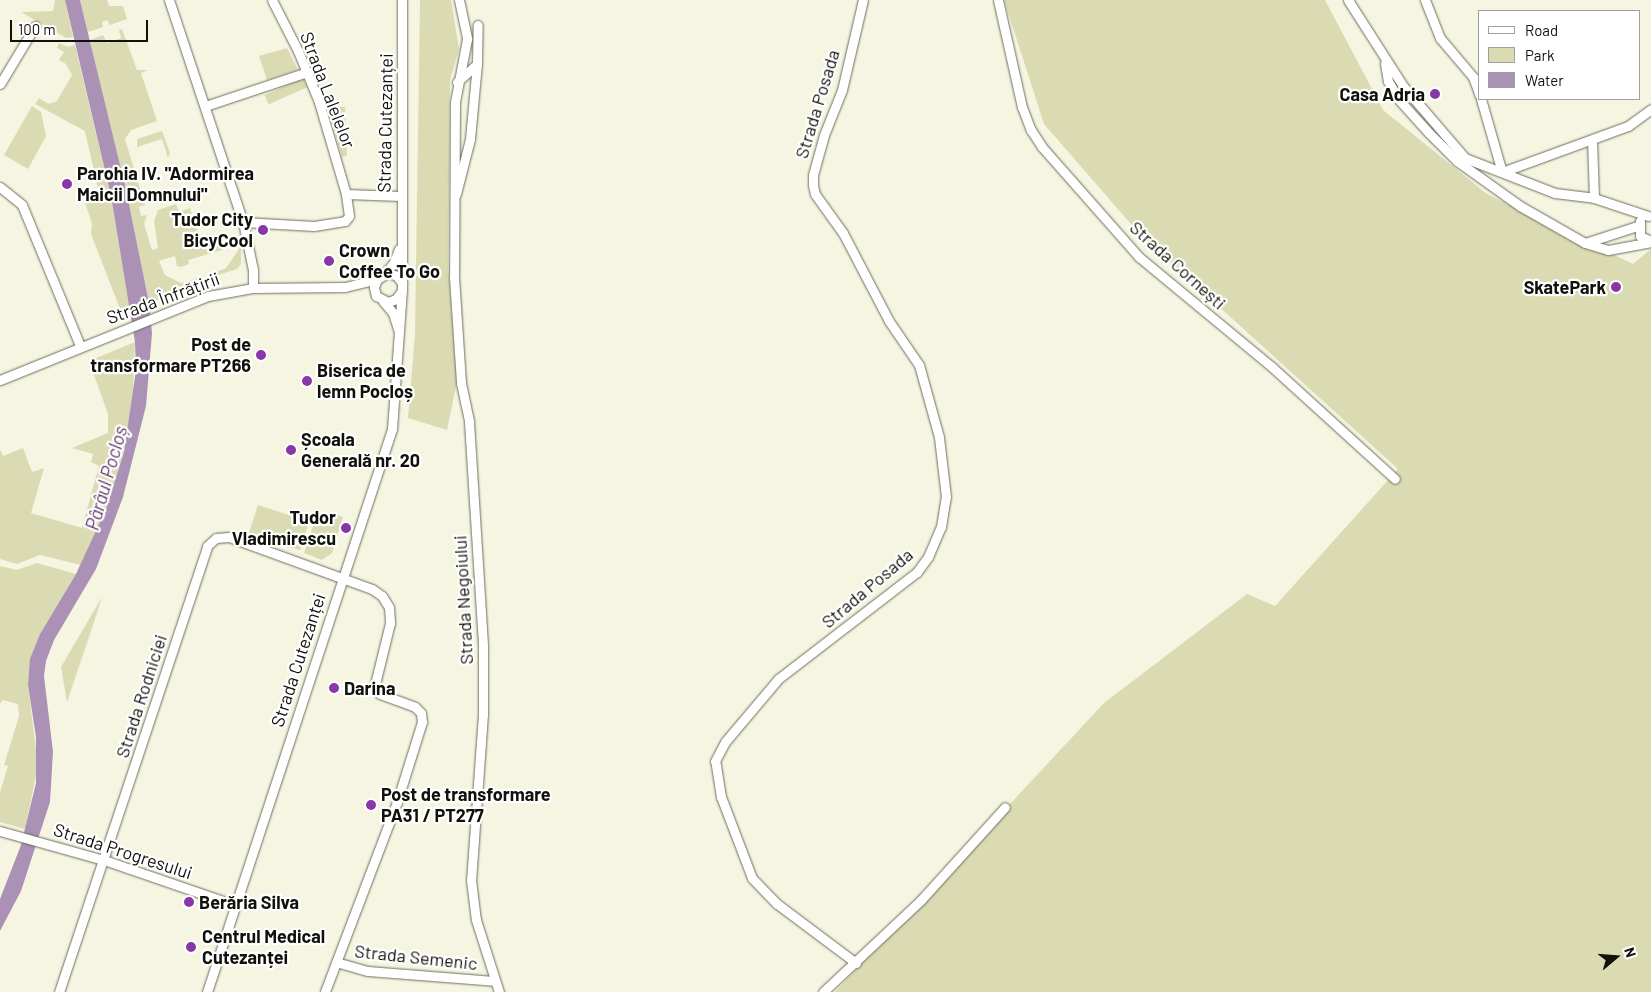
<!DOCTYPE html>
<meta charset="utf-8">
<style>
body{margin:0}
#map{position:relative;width:1651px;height:992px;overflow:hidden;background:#f5f5e2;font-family:Barlow,sans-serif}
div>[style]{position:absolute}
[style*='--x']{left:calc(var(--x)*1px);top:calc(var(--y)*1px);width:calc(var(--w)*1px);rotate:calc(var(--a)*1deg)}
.green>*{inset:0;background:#dbdbb3;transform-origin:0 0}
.water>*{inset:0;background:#ab91b6}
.roads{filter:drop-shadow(0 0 1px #6d6d5d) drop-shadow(0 0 1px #6d6d5d)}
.minor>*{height:9px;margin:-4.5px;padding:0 4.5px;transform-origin:4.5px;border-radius:4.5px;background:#fff}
.dots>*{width:14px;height:14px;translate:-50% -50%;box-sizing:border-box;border:2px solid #fff;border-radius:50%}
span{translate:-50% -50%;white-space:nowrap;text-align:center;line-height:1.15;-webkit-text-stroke:4.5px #fff;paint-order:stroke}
.street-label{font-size:18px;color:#11110b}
.poi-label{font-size:18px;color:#11110b;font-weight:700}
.right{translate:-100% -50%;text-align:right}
.left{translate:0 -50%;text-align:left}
.water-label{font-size:19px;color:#5d396b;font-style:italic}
.legend{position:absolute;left:1478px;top:10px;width:162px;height:90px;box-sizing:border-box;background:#fff;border:1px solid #a0a09d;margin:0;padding:6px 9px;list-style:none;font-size:15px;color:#11110b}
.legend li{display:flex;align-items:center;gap:10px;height:25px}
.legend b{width:25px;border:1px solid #a0a09d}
.north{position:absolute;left:1591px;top:932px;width:50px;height:50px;-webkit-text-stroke:4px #fff;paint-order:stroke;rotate:72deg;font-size:14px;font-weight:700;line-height:20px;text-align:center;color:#11110b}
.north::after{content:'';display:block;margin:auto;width:18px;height:22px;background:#11110b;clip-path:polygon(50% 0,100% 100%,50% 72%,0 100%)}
.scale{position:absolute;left:10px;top:20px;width:138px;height:22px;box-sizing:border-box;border:2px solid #11110b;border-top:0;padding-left:6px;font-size:15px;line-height:18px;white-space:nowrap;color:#11110b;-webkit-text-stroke:4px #fff;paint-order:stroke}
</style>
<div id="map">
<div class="green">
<div style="clip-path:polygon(55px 0,65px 0,73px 37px,66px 38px,21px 12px,53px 11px)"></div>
<div style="clip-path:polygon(80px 0,107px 0,109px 6px,123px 6px,127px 19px,110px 25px,107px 20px,102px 22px,103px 27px,88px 32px)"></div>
<div style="clip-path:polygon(420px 0,451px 0,459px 49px,450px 80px,448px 266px,457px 382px,447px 430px,408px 418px,415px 334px)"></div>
<div style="clip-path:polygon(1004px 0,1325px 0,1383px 110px,1487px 194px,1633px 264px,1651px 249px,1651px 992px,835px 992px,1104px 703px,1247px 594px,1275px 606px,1398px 469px,1143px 238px,1044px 124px)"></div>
<div style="clip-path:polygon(122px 29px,137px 70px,148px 70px,141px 73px,157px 121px,131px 130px,125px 139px,145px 205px,139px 207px,141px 216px,147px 215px,144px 224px,152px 250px,158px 248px,154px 221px,158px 210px,176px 204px,179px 212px,190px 208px,202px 246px,219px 240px,222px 250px,188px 260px,189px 264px,181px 267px,177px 266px,175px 256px,159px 261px,165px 275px,181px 283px,197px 278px,198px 281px,167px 292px,164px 298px,149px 303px,90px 40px,103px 35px,107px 43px,121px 38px,119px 30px)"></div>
<div style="clip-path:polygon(59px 43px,68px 47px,75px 45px,111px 196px,130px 311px,122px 314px,91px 234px,92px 224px,84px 199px,99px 193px,85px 131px,35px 104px,39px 98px,49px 104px,57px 101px,72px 75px,66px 64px,59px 60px,64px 52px,57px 48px)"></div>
<div style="clip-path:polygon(287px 48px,298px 70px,267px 80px,259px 56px)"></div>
<div style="left:303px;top:78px;width:10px;height:42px;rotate:66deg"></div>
<div style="clip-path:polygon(32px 106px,41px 112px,46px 136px,28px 169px,4px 155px)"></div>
<div style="clip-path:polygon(332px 106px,345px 107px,347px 156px,342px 157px,328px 110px)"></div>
<div style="clip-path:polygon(162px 131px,170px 153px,168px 158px,162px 139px,137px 147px,137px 139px)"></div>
<div style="clip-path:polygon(234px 235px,241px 248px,241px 264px,237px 269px,215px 276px,214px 273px,226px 268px,239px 249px)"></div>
<div style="clip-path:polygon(135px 342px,132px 413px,124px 452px,106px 509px,81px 565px,40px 555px,17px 564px,0 559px,0 449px,3px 456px,23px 448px,32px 472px,44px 468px,31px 513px,82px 528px,99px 466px,91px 462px,93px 454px,72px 448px,108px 433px,108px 414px,89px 361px)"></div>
<div style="left:258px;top:505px;width:54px;height:30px;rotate:18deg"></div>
<div style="clip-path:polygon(329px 512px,343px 517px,332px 553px,322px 560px,304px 553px,314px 523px,319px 525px,322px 517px,326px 519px)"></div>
<div style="clip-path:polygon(37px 563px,76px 574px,40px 634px,28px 685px,38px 766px,25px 829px,0 822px,0 792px,8px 766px,4px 765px,19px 716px,18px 704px,3px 700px,0 704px,0 566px,17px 570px)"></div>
<div style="clip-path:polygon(102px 597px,95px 619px,67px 702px,61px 667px)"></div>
</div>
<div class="water">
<div style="clip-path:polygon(65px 0,80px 0,126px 190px,149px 303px,152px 333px,146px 406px,123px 497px,96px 569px,54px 640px,46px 661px,44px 676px,53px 752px,50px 802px,21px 891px,0 931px,0 899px,21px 845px,36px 783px,36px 737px,28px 685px,30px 659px,40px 634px,76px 574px,106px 509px,124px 452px,136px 370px,135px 342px,111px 196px)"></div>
</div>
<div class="roads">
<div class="minor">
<div style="--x:169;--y:0;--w:234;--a:71.6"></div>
<div style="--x:243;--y:222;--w:49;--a:78.2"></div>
<div style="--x:253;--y:270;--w:18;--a:90"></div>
<div style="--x:459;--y:0;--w:40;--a:78"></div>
<div style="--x:467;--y:39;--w:64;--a:100.8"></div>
<div style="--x:455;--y:102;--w:175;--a:90.3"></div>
<div style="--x:454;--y:277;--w:106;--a:86.2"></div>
<div style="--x:461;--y:383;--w:40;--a:78"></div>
<div style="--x:469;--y:422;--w:225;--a:86.4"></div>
<div style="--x:483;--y:647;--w:67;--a:90"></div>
<div style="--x:483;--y:714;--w:166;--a:94.1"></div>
<div style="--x:471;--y:880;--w:40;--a:82.9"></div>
<div style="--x:476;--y:920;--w:76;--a:72.3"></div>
<div style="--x:998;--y:0;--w:110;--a:77.4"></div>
<div style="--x:1022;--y:107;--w:25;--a:69"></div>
<div style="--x:1031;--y:130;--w:20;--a:57"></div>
<div style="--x:1042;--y:147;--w:147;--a:48.6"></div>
<div style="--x:1139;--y:257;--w:173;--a:39.6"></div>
<div style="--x:1272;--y:367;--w:166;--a:42.3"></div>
<div style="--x:1348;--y:0;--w:102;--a:57.4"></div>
<div style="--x:1403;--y:86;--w:95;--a:49.3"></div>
<div style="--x:1465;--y:158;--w:97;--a:21.3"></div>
<div style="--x:1555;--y:193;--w:39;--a:7"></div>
<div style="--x:1594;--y:198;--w:57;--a:18.4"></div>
<div style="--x:1425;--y:0;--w:41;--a:68.5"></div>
<div style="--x:1440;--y:38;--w:51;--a:49.8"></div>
<div style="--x:1473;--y:77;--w:20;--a:70"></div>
<div style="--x:1385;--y:63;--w:18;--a:81"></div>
<div style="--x:1388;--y:81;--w:23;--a:59"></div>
<div style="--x:1400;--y:101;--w:43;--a:47.8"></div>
<div style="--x:1429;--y:133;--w:40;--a:45"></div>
<div style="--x:1457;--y:161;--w:77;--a:35.5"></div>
<div style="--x:1520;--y:206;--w:75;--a:29.6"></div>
<div style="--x:1585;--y:243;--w:24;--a:17"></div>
<div style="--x:1608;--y:250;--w:44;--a:-10.5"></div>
<div style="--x:457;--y:82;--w:27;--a:-42"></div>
<div style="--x:477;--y:64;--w:39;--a:-89"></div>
<div style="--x:0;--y:84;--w:68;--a:-58.9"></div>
<div style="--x:1481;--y:99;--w:76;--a:74"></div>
<div style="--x:205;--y:106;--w:108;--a:-18.4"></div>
<div style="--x:1592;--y:140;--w:58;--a:88"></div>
<div style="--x:1502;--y:172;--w:134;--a:-20.1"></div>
<div style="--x:1628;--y:126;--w:29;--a:-36"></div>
<div style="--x:0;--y:187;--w:28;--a:39"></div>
<div style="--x:22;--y:205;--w:152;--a:67.6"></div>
<div style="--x:346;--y:194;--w:54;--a:2.1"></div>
<div style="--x:456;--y:194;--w:57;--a:-75.7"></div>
<div style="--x:470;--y:139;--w:75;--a:-84.7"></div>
<div style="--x:1640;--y:221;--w:15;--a:90"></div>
<div style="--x:1640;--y:236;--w:12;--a:24"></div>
<div style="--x:243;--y:222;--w:71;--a:3.2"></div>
<div style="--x:314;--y:226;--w:31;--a:-9"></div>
<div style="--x:345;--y:221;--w:6;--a:-51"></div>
<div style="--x:349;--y:216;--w:22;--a:-98"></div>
<div style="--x:346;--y:194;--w:96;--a:-106.4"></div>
<div style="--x:319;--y:102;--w:55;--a:-112.4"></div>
<div style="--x:298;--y:51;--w:57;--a:-117"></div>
<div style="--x:1585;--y:243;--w:55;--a:-18.1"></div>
<div style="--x:384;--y:274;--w:13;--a:-48"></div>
<div style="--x:393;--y:264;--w:16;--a:-68"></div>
<div style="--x:401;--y:292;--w:9;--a:126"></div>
<div style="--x:396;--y:299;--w:9;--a:159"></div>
<div style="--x:388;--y:302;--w:13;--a:-153"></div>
<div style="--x:376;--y:296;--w:9;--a:-103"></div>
<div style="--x:374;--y:287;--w:9;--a:-69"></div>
<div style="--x:377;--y:279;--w:13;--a:-29"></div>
<div style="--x:388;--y:273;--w:9;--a:18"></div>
<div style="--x:397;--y:276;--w:9;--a:54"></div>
<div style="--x:383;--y:301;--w:16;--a:50"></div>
<div style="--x:393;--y:313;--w:17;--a:73"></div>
<div style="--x:0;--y:380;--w:224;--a:-22"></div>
<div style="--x:208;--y:296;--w:46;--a:-10.1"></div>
<div style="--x:253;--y:288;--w:92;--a:-0.6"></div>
<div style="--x:345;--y:287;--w:33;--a:-14"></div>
<div style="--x:0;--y:831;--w:108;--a:15.6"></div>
<div style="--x:104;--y:860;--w:139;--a:19"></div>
<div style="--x:336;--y:962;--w:33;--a:16"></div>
<div style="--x:368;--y:971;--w:126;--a:4.5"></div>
<div style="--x:856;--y:963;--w:99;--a:-143.2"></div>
<div style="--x:777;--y:904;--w:36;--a:-134"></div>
<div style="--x:752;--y:878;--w:87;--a:-110.9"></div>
<div style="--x:721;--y:797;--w:36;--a:-99"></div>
<div style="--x:715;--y:761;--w:21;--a:-62"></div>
<div style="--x:725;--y:742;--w:82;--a:-49.9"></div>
<div style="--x:778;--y:679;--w:175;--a:-37.6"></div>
<div style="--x:917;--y:572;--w:19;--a:-54"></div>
<div style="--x:928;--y:557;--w:33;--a:-67"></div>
<div style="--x:941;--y:527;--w:30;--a:-81"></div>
<div style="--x:946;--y:497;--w:60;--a:-96.7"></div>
<div style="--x:939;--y:437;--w:75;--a:-105.5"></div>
<div style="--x:919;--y:365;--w:53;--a:-124.3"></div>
<div style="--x:889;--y:321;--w:99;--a:-117.6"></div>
<div style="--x:843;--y:233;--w:48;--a:-125.7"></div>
<div style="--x:815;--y:194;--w:9;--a:-103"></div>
<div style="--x:813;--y:185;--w:10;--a:-90"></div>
<div style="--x:813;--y:175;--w:41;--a:-74.6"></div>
<div style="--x:824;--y:135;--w:48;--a:-68.2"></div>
<div style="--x:842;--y:90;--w:92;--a:-76.9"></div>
<div style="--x:59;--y:992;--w:470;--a:-71.6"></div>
<div style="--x:207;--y:546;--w:12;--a:-42"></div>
<div style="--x:216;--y:538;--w:13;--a:-4"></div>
<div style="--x:229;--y:537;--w:152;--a:20"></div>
<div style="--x:372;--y:589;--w:12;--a:35"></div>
<div style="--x:382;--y:596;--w:13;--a:58"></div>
<div style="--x:389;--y:607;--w:16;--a:86"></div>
<div style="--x:390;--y:623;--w:67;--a:103.8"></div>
<div style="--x:374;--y:688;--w:8;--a:45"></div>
<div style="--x:380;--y:694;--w:37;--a:20"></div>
<div style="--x:415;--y:707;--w:8;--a:45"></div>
<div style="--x:421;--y:713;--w:9;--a:84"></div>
<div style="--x:422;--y:722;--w:84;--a:107.4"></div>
<div style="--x:397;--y:802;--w:203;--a:110.8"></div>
<div style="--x:207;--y:992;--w:593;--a:-71.81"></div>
<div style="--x:392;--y:429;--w:141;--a:-85.9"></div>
<div style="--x:402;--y:288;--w:288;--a:-90"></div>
<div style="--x:823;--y:992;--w:134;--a:-43.2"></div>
<div style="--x:921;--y:900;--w:125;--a:-47.9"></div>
</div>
</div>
<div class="dots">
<div style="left:1435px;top:94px;background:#8837a6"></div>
<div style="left:67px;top:184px;background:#8837a6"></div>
<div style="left:263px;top:230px;background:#8837a6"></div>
<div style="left:329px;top:261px;background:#8837a6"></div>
<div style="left:1616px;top:287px;background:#8837a6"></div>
<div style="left:261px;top:355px;background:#8837a6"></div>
<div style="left:307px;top:381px;background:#8837a6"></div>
<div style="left:291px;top:450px;background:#8837a6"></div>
<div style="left:346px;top:528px;background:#8837a6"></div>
<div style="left:334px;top:688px;background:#8837a6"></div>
<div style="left:371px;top:805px;background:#8837a6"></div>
<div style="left:189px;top:902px;background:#8837a6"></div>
<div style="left:191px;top:947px;background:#8837a6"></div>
</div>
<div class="street-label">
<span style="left:328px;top:90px;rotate:69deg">Strada Lalelelor</span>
<span style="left:817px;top:104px;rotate:-73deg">Strada Posada</span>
<span style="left:385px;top:123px;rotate:-89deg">Strada Cutezanței</span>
<span style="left:1178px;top:265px;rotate:42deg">Strada Cornești</span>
<span style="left:163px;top:298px;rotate:-20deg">Strada Înfrățirii</span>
<span style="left:867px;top:588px;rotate:-40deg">Strada Posada</span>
<span style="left:463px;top:600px;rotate:-93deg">Strada Negoiului</span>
<span style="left:298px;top:660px;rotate:-72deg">Strada Cutezanței</span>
<span style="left:141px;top:696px;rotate:-72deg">Strada Rodniciei</span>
<span style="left:123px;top:851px;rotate:18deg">Strada Progresului</span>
<span style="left:416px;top:957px;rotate:6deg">Strada Semenic</span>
</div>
<div class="poi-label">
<span class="right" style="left:1425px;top:94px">Casa Adria</span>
<span class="left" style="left:77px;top:184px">Parohia IV. "Adormirea<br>Maicii Domnului"</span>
<span class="right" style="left:253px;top:230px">Tudor City<br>BicyCool</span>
<span class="left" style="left:339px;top:261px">Crown<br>Coffee To Go</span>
<span class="right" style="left:1606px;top:287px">SkatePark</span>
<span class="right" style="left:251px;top:355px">Post de<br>transformare PT266</span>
<span class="left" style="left:317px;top:381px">Biserica de<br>lemn Pocloș</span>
<span class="left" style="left:301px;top:450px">Școala<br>Generală nr. 20</span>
<span class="right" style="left:336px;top:528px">Tudor<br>Vladimirescu</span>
<span class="left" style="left:344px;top:688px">Darina</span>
<span class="left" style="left:381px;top:805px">Post de transformare<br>PA31 / PT277</span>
<span class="left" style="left:199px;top:902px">Berăria Silva</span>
<span class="left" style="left:202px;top:947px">Centrul Medical<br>Cutezanței</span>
</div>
<div class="water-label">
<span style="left:106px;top:478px;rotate:-74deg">Pârâul Pocloș</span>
</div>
<ul class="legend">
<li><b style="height:6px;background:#fff"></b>Road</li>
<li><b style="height:14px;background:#dbdbb3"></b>Park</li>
<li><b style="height:14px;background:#ab91b6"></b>Water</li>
</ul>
<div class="north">N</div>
<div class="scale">100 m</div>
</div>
